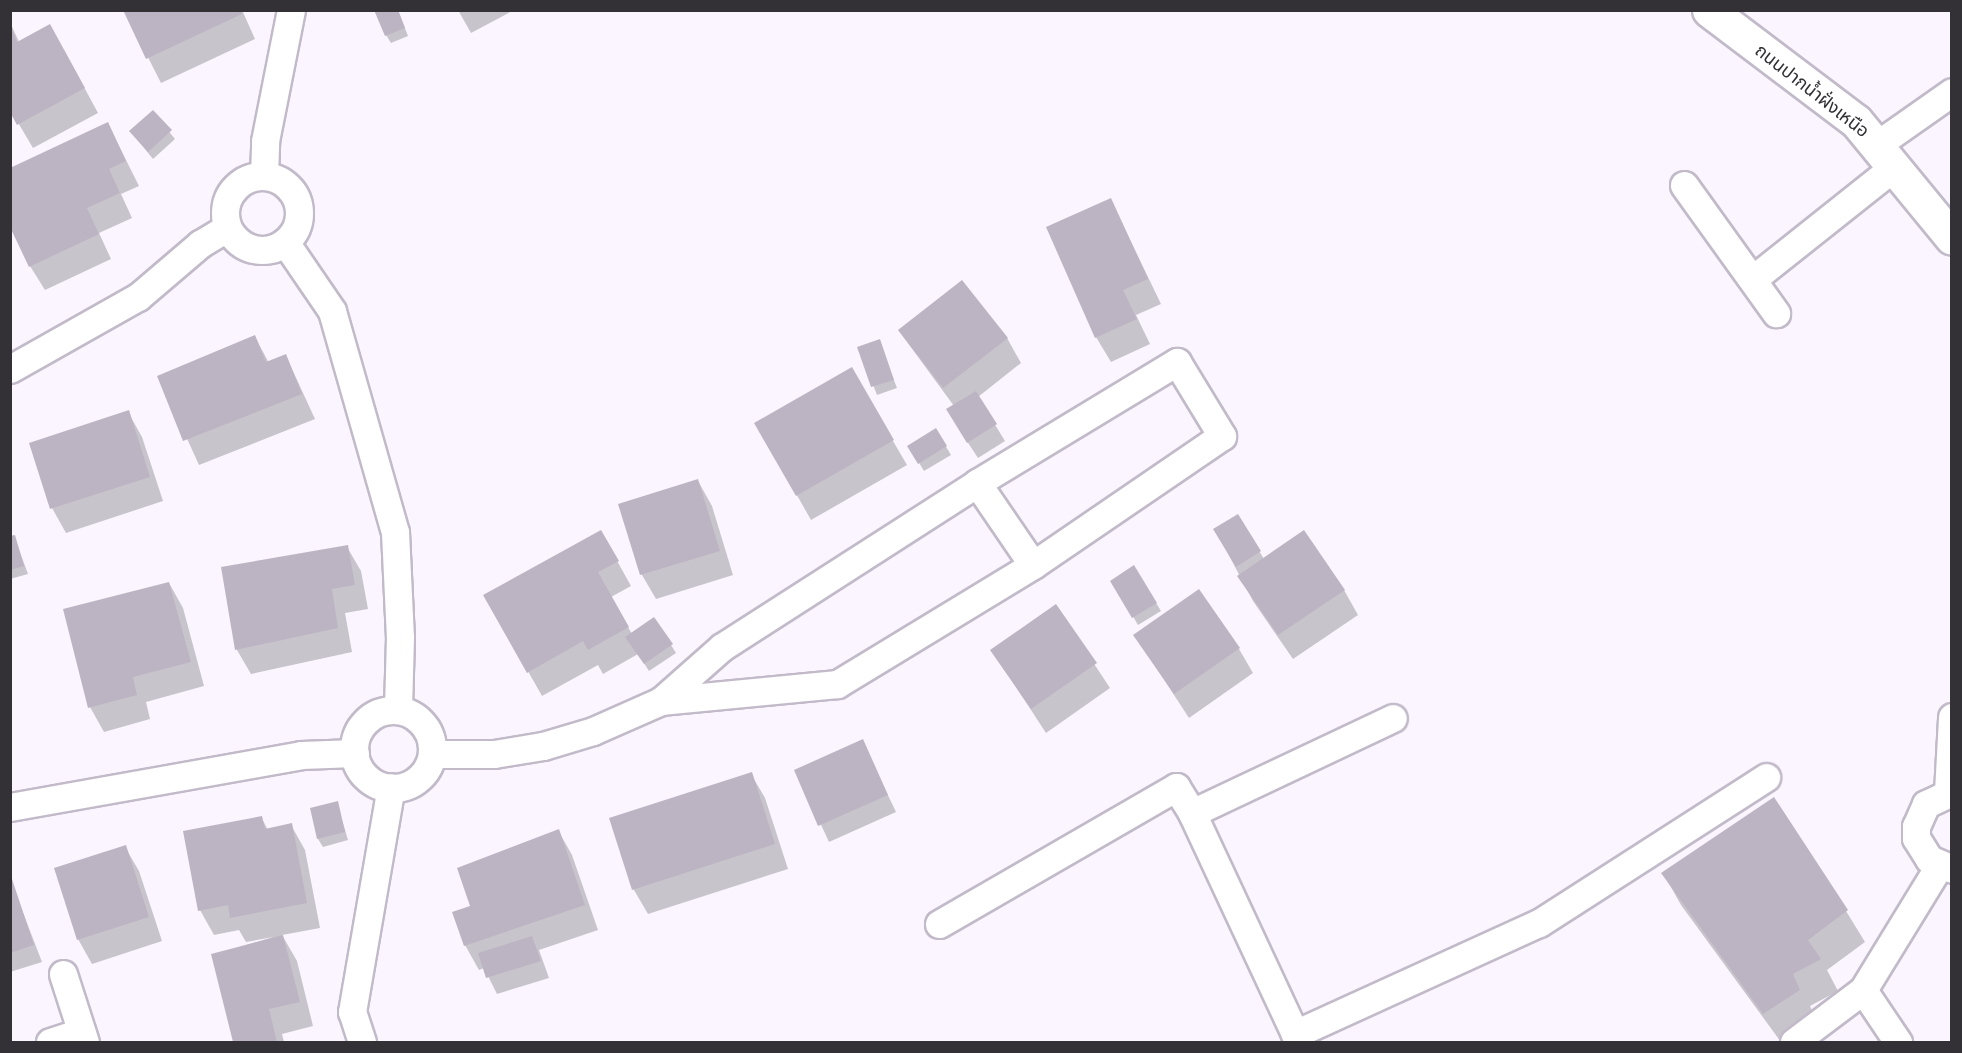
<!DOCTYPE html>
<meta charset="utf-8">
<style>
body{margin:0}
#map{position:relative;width:1962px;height:1053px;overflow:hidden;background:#faf5fe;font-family:"Space Grotesk","Noto Sans Thai",sans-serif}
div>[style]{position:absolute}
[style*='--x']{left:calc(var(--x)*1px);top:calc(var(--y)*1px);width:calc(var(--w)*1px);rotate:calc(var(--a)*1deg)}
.shadow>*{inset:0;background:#0003}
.building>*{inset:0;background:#bcb4c3}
.roads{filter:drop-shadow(2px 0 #c2bac9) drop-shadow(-2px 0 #c2bac9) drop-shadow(0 2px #c2bac9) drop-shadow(0 -2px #c2bac9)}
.minor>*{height:27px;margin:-13.5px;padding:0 13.5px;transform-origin:13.5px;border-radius:13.5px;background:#fff}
.minor>.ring{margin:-13.5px;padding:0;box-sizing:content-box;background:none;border:27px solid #fff;border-radius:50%}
.tertiary>*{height:33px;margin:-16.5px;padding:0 16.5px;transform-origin:16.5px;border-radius:16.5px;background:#fff}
span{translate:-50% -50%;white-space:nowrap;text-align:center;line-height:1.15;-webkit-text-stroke:5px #fff;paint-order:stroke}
.street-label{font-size:18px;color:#333036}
.frame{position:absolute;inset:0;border:12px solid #333036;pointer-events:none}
</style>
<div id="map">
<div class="shadow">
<div style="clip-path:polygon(124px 10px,242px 10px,255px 39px,161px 83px)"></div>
<div style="clip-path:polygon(398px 10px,408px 36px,391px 43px,386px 35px)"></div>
<div style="clip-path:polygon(458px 10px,514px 10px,471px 33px)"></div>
<div style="clip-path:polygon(10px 22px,19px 42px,64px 50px,98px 113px,33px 148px,10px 109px)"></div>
<div style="clip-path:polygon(153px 112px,175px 139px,153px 159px,131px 132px)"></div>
<div style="clip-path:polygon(108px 124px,139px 186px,121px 194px,132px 218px,99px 233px,111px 259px,45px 290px,30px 266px)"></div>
<div style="clip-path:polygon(1111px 200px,1161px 304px,1136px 315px,1150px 344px,1111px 362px,1096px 337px)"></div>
<div style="clip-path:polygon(899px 331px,1007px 338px,1021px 363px,978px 397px,1005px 441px,978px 458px,957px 426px,954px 406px)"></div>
<div style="clip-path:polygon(255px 337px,269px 363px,286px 356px,315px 419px,199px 465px,159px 377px)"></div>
<div style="clip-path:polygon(879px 341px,897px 388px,877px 395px,859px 348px)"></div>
<div style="clip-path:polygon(851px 369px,907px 465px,811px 520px,756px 423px)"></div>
<div style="clip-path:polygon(128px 412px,142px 437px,163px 501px,66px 533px,52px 508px)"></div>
<div style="clip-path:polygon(936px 430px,951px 455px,924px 471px,909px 446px)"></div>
<div style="clip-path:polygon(698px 481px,712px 506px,733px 575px,656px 599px,642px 575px,620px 505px)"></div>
<div style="clip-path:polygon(1238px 516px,1264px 559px,1344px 590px,1358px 615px,1293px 659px,1253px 601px,1215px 529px)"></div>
<div style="clip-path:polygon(601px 532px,631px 586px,611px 597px,632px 634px,671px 645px,676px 653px,649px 671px,638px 654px,603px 674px,598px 665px,542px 696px,485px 595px)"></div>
<div style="clip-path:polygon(14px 536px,28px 574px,10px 579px,10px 538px)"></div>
<div style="clip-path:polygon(347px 547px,361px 571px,368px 609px,345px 613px,352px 652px,251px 674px,237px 650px,222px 569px)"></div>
<div style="clip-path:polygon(1134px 567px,1161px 611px,1138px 625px,1112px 581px)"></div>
<div style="clip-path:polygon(169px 583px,183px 608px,204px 686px,146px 702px,150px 719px,104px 732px,90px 707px)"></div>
<div style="clip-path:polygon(1056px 606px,1110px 688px,1046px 733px,992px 650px)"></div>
<div style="clip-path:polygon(1135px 635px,1239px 649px,1253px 673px,1189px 718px)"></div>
<div style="clip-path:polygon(862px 741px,896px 812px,829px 842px,796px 771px)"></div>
<div style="clip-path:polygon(751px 774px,765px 798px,788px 869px,648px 914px,634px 890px,611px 819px)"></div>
<div style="clip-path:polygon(337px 803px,348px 840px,323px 847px,318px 839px)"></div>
<div style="clip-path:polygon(261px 817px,268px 830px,291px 825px,305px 850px,320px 928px,282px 935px,297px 961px,313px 1026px,282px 1034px,284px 1042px,235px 1042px,213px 955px,273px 937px,246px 942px,239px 930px,214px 935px,200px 910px)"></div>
<div style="clip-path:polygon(558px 830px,572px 855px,598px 930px,539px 950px,549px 978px,497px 994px,484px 968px,479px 970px,465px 945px)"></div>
<div style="clip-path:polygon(125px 847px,139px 871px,162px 941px,92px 964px,78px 939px)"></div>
<div style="clip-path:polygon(1663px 873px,1846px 911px,1865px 942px,1827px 970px,1838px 991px,1810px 1006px,1817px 1022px,1781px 1042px,1681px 905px)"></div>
<div style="clip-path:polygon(10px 879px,42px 962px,10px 972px)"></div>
</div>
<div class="building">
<div style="clip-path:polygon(123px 10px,241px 10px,242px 14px,146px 59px)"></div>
<div style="clip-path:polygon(374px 10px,398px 10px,405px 28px,385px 36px)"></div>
<div style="clip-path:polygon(50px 24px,85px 88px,17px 125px,10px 112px,10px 25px,17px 42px)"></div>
<div style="clip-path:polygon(153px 110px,172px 130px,148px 152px,129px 131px)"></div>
<div style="clip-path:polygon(108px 122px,126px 161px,109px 169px,120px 193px,87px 208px,99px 234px,29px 267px,10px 227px,10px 168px)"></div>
<div style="clip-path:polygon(1111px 198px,1148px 279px,1123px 290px,1137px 319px,1095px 338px,1046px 227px)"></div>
<div style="clip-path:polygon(962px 280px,1008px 338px,943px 388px,898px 330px)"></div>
<div style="clip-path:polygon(255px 335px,266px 362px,286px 354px,302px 394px,183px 441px,157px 376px)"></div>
<div style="clip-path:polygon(880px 339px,894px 380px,871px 387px,857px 347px)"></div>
<div style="clip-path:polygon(852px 367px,894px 440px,796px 496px,754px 423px)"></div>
<div style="clip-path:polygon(976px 391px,997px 424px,967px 443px,946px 409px)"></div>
<div style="clip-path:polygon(129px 410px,150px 477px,50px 509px,29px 443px)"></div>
<div style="clip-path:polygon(936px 428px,947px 446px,918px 464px,907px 446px)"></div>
<div style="clip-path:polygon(698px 479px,720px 551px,640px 575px,618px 504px)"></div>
<div style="clip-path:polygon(1238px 514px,1261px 551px,1236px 567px,1213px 529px)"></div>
<div style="clip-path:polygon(601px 530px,619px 561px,598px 572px,629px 627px,588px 650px,583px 641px,527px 673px,483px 595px)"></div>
<div style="clip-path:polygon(1304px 530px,1345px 590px,1278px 635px,1237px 576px)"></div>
<div style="clip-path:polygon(15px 535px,24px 566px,10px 570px,10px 536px)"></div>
<div style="clip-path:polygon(348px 545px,355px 585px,332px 589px,338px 628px,235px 650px,221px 567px)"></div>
<div style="clip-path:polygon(1134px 565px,1157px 603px,1132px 618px,1110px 581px)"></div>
<div style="clip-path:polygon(169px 582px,191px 662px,133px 677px,137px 695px,88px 708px,63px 609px)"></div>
<div style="clip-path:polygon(1199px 589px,1240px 648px,1174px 694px,1133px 635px)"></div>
<div style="clip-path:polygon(1056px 604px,1097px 663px,1031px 709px,990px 650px)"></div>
<div style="clip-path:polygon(654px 617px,673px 644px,644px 664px,625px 637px)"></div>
<div style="clip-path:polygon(863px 739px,888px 795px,818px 826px,794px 770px)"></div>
<div style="clip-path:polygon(752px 772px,775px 844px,632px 890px,609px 818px)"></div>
<div style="clip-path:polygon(1774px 797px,1848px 910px,1808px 940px,1821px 959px,1793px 974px,1800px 990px,1763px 1014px,1661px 873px)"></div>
<div style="clip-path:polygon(338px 801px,345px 832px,317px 839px,310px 808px)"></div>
<div style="clip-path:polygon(262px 816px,265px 829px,292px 823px,307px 903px,230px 918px,228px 905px,198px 911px,183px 831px)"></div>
<div style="clip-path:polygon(559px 829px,585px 905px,464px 946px,452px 912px,470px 906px,457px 868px)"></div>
<div style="clip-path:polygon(126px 845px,149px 917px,77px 940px,54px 868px)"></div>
<div style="clip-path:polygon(11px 876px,34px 945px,10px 953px,10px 877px)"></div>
<div style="clip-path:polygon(283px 935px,300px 1002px,269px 1009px,277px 1042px,233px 1042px,211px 954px)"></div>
<div style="clip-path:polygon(532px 936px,541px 961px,486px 978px,478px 953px)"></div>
</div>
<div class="roads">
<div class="minor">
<div style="--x:1878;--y:144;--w:90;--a:-35.1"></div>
<div style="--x:264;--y:176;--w:35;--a:-88"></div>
<div style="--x:265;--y:141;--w:134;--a:-78.8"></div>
<div class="ring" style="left:225px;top:176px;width:47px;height:47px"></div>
<div style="--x:1684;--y:185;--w:158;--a:54.3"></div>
<div style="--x:285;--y:242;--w:83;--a:55.7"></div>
<div style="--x:332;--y:311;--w:230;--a:74.1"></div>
<div style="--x:395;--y:532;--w:105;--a:87.3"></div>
<div style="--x:400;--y:637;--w:73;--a:91.6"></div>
<div style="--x:1753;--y:279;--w:181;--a:-38.5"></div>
<div style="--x:10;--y:369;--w:147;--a:-29.4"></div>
<div style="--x:138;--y:297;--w:82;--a:-40.5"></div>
<div style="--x:200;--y:244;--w:31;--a:-31"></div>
<div style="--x:977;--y:483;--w:99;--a:55.7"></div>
<div class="ring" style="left:354px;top:710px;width:51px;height:51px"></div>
<div style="--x:432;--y:754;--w:62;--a:0"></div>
<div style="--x:494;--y:754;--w:50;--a:-9.3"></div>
<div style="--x:543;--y:746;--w:52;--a:-16.7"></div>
<div style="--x:593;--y:731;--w:74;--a:-23.8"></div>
<div style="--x:661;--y:701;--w:81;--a:-41.5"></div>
<div style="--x:722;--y:647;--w:303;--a:-32.7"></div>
<div style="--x:977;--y:483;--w:234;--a:-31.2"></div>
<div style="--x:1177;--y:362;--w:87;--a:58.7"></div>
<div style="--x:1222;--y:436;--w:229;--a:145.7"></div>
<div style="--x:1033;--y:565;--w:229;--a:148.7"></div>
<div style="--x:837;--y:684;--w:177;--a:174.5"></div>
<div style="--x:1948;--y:792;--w:75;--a:-86.9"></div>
<div style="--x:1952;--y:792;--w:29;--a:155"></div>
<div style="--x:1926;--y:804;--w:24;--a:114"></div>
<div style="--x:1916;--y:826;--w:12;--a:90"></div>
<div style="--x:1916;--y:838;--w:25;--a:58"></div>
<div style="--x:1929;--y:859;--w:25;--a:23"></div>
<div style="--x:10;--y:807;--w:296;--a:-10.1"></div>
<div style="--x:301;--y:755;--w:54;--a:-2.1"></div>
<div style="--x:1192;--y:813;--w:222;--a:-25.3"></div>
<div style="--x:939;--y:924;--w:274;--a:-30"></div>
<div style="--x:1176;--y:787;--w:31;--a:58"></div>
<div style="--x:1192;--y:813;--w:244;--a:65"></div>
<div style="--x:1295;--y:1034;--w:268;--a:-24.5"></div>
<div style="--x:1539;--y:923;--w:270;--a:-32.7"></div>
<div style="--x:63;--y:974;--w:71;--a:72.1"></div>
<div style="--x:1863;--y:990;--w:63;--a:56.1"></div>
<div style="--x:50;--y:1042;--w:33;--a:-18"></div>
<div style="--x:362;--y:1042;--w:32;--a:-108"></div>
<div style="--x:352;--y:1012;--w:228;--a:-80.2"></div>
<div style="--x:1794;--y:1042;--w:86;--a:-37"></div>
<div style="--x:1863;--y:990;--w:145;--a:-58.5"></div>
</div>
<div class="tertiary">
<div style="--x:1709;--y:10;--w:184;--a:37.1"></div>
<div style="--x:1856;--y:121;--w:151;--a:50.6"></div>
</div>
</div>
<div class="street-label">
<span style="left:1812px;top:91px;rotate:38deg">ถนนปากน้ำฝั่งเหนือ</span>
</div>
<div class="frame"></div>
</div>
